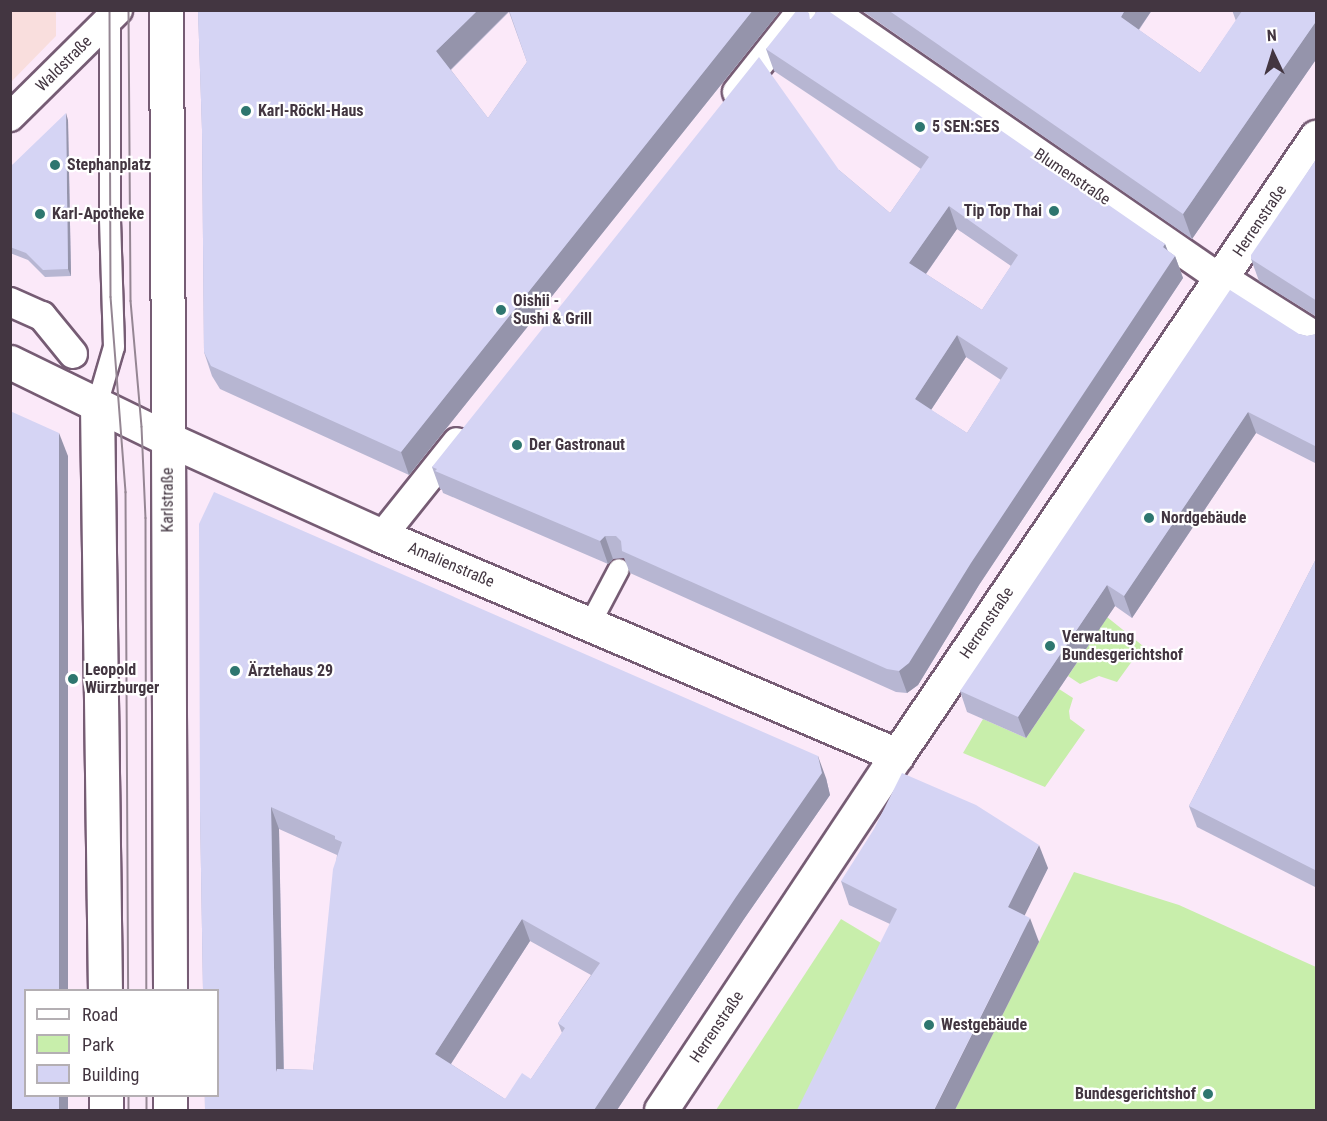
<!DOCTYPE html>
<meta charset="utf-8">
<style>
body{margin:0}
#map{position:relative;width:1327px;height:1121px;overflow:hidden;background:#fbe9f9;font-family:"Roboto Condensed",sans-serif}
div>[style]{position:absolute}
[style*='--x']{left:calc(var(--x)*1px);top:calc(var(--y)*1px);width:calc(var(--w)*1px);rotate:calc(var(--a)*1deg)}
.commercial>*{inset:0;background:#f9dedd}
.green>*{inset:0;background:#c8eeab}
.roads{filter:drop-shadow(2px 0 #765c74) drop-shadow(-2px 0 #765c74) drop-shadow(0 2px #765c74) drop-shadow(0 -2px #765c74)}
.service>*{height:20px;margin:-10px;padding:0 10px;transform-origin:10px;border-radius:10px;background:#fff}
.pedestrian>*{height:28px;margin:-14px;padding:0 14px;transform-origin:14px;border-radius:14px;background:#fff}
.minor>*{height:33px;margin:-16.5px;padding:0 16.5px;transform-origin:16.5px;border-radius:16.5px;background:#fff}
.tertiary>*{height:33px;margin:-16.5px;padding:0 16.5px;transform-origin:16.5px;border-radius:16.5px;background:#fff}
.secondary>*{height:33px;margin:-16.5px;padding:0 16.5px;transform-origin:16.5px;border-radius:16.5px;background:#fff}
.tram>*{height:1.5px;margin:-0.75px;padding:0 0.75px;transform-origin:0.75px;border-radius:0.75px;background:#958693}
.wall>*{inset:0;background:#b7b6d2}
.shaded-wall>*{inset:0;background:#9594ab}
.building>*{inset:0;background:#d5d4f4}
.dots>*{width:16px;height:16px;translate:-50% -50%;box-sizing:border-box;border:3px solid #fff;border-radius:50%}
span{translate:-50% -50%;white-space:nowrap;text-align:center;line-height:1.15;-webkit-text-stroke:4.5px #fff;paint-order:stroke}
.street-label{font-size:16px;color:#433641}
.poi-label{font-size:16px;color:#433641;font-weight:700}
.left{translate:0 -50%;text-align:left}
.right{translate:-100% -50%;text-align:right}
.frame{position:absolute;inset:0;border:12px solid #433641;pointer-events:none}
.legend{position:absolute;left:24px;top:989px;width:195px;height:108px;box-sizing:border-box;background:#fff;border:2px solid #b4afb3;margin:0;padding:8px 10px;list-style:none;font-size:18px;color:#433641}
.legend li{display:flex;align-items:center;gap:12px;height:30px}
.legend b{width:30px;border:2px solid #b4afb3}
.north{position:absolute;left:1243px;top:24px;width:60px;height:60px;-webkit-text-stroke:4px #fff;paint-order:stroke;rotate:356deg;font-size:16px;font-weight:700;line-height:24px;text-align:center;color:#433641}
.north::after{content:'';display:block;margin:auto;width:21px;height:27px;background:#433641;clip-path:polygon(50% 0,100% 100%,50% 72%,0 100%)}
</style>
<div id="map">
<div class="commercial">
<div style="clip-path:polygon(11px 10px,56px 11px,56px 36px,11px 82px)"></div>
</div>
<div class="green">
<div style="clip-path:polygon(1107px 617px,1143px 646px,1117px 682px,1099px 676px,1080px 684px,1068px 676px)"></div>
<div style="clip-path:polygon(1059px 689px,1073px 698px,1069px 711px,1070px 719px,1085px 730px,1045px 787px,963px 753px,983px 719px,1026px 738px)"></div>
<div style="clip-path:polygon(1074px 872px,1179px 905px,1316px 967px,1316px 1110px,955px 1110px)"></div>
<div style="clip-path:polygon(841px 919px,896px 952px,817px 1110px,716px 1110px)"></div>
</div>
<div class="roads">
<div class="service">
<div style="--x:97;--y:405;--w:60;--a:-73.7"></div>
<div style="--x:114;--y:347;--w:130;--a:-91.8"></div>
<div style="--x:110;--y:217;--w:204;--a:-90"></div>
<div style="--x:590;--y:624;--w:62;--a:-62.2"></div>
</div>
<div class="pedestrian">
<div style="--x:831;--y:10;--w:474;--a:34.6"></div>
<div style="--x:737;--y:92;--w:105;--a:-51.6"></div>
<div style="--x:10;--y:117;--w:152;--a:-44.7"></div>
<div style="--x:10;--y:302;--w:35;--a:24"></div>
<div style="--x:42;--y:316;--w:49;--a:50.8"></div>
<div style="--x:382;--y:536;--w:120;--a:-51.4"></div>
</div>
<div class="minor">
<div style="--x:1221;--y:279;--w:112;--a:32.3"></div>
<div style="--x:168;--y:439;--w:235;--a:24.4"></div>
<div style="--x:382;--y:536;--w:560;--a:23.04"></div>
<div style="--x:661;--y:1110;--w:426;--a:-56.4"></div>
<div style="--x:897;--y:755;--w:747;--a:-55.86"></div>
</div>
<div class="tertiary">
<div style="--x:166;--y:10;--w:429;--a:89.7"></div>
</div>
<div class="secondary">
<div style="--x:10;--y:362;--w:176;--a:26"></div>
<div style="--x:168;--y:439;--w:551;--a:89.79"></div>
<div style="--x:97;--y:405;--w:585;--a:89.22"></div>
<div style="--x:106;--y:1096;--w:14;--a:90"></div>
<div style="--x:170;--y:1096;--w:14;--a:90"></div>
</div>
</div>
<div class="tram">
<div style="--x:110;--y:10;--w:287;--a:89.8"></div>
<div style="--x:111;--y:297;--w:196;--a:85.6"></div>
<div style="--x:126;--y:492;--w:498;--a:89.7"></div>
<div style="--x:129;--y:10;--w:291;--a:89.6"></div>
<div style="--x:131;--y:301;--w:126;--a:85"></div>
<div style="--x:142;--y:427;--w:91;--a:87.5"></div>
<div style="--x:146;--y:518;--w:472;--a:89.9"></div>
<div style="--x:129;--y:1096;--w:14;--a:90"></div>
<div style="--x:147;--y:1096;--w:14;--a:90"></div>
</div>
<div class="wall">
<div style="clip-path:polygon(evenodd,198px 10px,780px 10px,780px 11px,409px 475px,220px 389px,212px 376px,204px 352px,202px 130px,198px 10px,509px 12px,527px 62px,488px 118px,451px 70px,509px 12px)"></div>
<div style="clip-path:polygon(861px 10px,1152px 10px,1139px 30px,1200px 73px,1236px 21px,1232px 10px,1317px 10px,1317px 58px,1192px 239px)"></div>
<div style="clip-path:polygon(evenodd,811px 19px,1165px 244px,1168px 251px,1175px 256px,1183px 278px,979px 585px,918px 685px,907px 693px,896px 692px,630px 573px,624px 558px,613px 559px,608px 564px,443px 493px,442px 490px,440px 489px,432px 467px,839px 170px,890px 213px,921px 169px,774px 71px,766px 49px,811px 19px,957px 229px,1011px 266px,982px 310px,926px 274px,957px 229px,811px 19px,966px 357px,1001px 380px,967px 433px,931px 410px,966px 357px)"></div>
<div style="clip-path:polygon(68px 120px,71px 276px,45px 277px,28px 260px,10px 253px,10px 167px)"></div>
<div style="clip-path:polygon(1317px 158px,1317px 317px,1259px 281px,1251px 259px)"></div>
<div style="clip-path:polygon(1299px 334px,1307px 336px,1317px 334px,1317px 464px,1256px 433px,1132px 618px,1115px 606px,1026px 738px,967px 712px,960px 691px)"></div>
<div style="clip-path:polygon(1317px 557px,1317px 888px,1197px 827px,1189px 806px)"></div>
<div style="clip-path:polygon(evenodd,826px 778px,830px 795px,744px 919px,617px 1110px,205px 1110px,200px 810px,826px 778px,279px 829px,337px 855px,313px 1070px,284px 1069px,279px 829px,826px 778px,530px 941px,591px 975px,558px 1023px,562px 1033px,531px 1079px,505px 1099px,451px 1064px,530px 941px)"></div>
<div style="clip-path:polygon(1048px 868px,1024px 915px,1039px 942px,890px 924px,849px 905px,841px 881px)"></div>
</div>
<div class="shaded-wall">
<div style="clip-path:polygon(478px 10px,509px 10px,509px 11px,445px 75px,436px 51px)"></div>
<div style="clip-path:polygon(753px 10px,780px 10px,780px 11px,409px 475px,401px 452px)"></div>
<div style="clip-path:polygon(1125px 10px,1152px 10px,1130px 42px,1121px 17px)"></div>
<div style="clip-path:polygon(1317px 20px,1317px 58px,1192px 239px,1183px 214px)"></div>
<div style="clip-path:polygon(66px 113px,68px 120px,71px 276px,68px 269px)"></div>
<div style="clip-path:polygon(949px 206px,957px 229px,918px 285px,909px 263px)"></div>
<div style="clip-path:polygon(1165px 244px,1171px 261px,1175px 256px,1183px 278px,979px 585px,918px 685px,907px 693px,899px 671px)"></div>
<div style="clip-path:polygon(957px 335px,966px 357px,923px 422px,915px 399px)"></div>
<div style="clip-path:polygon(1248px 412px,1256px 433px,1132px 618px,1124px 596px)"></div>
<div style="clip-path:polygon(59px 433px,68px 456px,68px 990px,59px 990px)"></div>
<div style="clip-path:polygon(605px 536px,613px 559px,608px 564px,600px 541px)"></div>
<div style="clip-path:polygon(1107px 585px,1115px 606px,1026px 738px,1018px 717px)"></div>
<div style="clip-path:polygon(818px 756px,826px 778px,830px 795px,744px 919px,617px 1110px,594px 1110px)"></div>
<div style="clip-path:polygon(271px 807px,279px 829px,284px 1094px,276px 1072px)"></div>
<div style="clip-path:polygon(1039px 845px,1048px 868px,1017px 931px,1008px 907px)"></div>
<div style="clip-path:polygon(1030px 918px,1039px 942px,955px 1110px,934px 1110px)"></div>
<div style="clip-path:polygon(522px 919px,530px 941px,443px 1076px,435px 1054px)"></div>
<div style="clip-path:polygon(59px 1095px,68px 1095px,68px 1110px,59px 1110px)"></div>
</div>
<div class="building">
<div style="clip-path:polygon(198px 10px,478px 10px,436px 51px,488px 118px,527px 62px,509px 10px,753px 10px,401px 452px,211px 366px,204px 352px,202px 130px)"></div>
<div style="clip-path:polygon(evenodd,797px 10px,805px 10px,809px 13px,810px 20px,818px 10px,827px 10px,1165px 244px,1163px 247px,1175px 256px,971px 563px,909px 663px,899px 671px,887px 669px,622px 551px,621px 541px,616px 536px,605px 536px,600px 541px,435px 471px,437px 469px,432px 467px,759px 57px,839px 170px,890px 213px,929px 157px,766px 49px,797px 10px,949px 206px,1018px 255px,982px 310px,909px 263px,949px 206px,797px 10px,957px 335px,1008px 368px,967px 433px,915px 399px,957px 335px)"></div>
<div style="clip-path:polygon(888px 10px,1125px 10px,1121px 17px,1200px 73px,1242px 11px,1242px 10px,1317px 10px,1317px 20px,1183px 214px)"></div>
<div style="clip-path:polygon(66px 113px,68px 269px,43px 270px,26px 253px,10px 247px,10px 167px)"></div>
<div style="clip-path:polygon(1317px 158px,1317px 301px,1251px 259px,1251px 255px)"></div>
<div style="clip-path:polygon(1230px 290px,1299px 334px,1307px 336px,1317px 334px,1317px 447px,1248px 412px,1124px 596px,1107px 585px,1018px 717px,960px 691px)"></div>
<div style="clip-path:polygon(10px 411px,59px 433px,59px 990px,26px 990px,26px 1095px,59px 1095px,59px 1110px,10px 1110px)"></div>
<div style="clip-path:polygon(evenodd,214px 492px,818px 756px,822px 773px,736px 897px,594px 1110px,205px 1110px,205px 1095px,218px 1095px,218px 990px,203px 990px,200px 810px,199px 524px,214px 492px,271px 807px,335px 836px,335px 839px,342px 842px,333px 869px,313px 1070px,277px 1069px,276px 1072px,271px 807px,214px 492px,522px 919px,600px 963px,558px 1023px,565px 1028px,531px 1079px,522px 1073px,505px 1099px,435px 1054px,522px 919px)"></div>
<div style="clip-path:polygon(1317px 557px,1317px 871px,1189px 806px)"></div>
<div style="clip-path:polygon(902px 773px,976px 805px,1039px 845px,1008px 907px,1030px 918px,934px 1110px,797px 1110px,897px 909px,841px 881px,874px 829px)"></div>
</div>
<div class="dots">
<div style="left:246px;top:111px;background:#2e766f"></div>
<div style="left:920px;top:127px;background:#2e766f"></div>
<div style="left:55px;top:165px;background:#2e766f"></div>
<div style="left:1054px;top:211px;background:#2e766f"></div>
<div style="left:40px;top:214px;background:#2e766f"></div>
<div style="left:501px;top:310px;background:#2e766f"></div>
<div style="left:517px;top:445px;background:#2e766f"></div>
<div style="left:1149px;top:518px;background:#2e766f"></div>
<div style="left:1050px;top:646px;background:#2e766f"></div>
<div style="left:235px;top:671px;background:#2e766f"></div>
<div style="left:73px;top:679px;background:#2e766f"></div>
<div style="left:929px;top:1025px;background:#2e766f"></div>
<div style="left:1208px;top:1094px;background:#2e766f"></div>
</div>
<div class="street-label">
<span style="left:64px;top:64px;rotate:-45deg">Waldstraße</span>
<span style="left:1072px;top:177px;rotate:34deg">Blumenstraße</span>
<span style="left:1260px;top:221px;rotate:-56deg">Herrenstraße</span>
<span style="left:168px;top:500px;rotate:-90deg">Karlstraße</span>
<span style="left:451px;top:565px;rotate:23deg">Amalienstraße</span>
<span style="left:987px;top:623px;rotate:-56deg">Herrenstraße</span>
<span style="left:717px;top:1027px;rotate:-56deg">Herrenstraße</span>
</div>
<div class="poi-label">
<span class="left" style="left:258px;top:111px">Karl-Röckl-Haus</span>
<span class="left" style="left:932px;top:127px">5 SEN:SES</span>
<span class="left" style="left:67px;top:165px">Stephanplatz</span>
<span class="right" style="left:1042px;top:211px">Tip Top Thai</span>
<span class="left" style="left:52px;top:214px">Karl-Apotheke</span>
<span class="left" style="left:513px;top:310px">Oishii -<br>Sushi &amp; Grill</span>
<span class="left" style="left:529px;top:445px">Der Gastronaut</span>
<span class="left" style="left:1161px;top:518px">Nordgebäude</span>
<span class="left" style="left:1062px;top:646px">Verwaltung<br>Bundesgerichtshof</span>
<span class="left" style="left:85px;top:679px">Leopold<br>Würzburger</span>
<span class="left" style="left:248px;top:671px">Ärztehaus 29</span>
<span class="left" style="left:941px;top:1025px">Westgebäude</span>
<span class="right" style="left:1196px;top:1094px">Bundesgerichtshof</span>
</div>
<div class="frame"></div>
<ul class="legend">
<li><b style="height:8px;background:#fff"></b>Road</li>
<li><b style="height:16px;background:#c8eeab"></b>Park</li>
<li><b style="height:16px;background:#d5d4f4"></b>Building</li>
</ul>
<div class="north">N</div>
</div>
